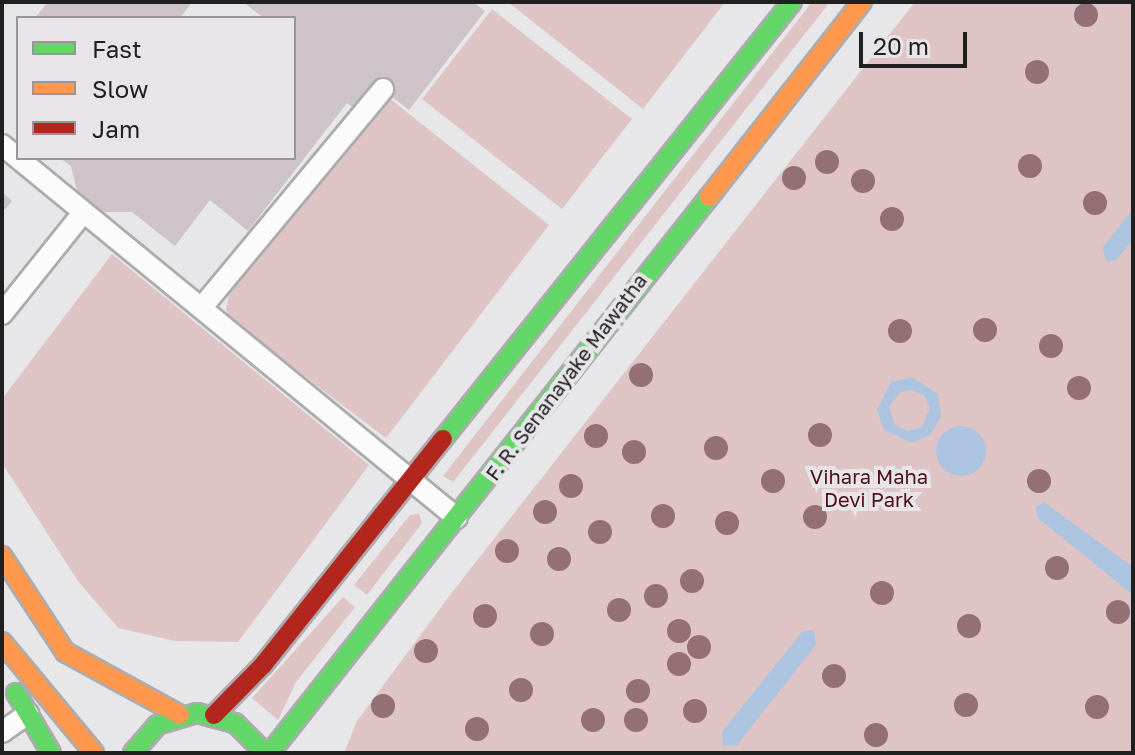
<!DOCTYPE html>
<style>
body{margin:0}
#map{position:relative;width:1135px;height:755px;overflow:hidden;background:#e7e6e8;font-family:"Golos Text",sans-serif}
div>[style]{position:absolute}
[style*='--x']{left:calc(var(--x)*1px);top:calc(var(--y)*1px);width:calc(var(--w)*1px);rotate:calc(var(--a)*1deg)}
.green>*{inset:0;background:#dec4c5}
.water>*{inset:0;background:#acc4e0}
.round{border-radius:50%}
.building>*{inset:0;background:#cdc3c9}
.roads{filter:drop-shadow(2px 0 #acabad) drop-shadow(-2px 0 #acabad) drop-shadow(0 2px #acabad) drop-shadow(0 -2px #acabad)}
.lane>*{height:20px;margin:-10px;padding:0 10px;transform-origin:10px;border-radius:10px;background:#fbfbfc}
.fast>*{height:18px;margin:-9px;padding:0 9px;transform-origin:9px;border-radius:9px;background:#63d668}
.slow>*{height:18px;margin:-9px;padding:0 9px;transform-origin:9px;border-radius:9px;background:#ff974d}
.jam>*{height:18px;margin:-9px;padding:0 9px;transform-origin:9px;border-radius:9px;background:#b3261e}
.trees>*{width:24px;height:24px;margin:-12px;border-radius:50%;background:#946f76}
span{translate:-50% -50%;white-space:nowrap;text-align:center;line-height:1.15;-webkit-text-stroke:8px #e8e5e9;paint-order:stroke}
.street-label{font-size:20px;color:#212021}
.park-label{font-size:20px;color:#510e18}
.frame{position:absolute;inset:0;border:4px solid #212021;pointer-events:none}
.legend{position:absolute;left:16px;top:16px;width:280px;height:144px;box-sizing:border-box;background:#e8e5e9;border:2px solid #989699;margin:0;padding:10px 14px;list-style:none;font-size:24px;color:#212021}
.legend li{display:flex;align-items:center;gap:16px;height:40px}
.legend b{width:40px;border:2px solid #989699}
.scale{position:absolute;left:859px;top:32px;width:108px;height:36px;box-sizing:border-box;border:4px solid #212021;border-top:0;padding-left:10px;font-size:24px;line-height:28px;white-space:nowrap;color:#212021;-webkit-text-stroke:6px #e8e5e9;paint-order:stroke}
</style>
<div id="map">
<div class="green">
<div style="clip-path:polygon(508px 2px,725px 2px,643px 109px)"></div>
<div style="clip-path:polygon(812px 2px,830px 2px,453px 482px,443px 476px)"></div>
<div style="clip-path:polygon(915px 2px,1133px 2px,1133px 753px,344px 753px,357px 721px,450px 595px)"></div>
<div style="clip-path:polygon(492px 9px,632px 119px,562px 209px,422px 99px)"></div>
<div style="clip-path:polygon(384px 94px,549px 225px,386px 438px,231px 321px,226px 309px,229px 295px)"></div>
<div style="clip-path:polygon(112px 254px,369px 465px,238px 642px,175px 641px,118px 628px,78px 581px,2px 463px,2px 399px)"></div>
<div style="clip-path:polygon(419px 514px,422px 523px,367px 595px,354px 585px,410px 515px)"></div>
<div style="clip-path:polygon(343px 597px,355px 607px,296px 682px,278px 720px,252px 698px)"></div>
</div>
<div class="water">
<div style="clip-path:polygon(1133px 209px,1133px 240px,1116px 260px,1107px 262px,1102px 248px)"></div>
<div style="clip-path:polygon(evenodd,912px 377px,938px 394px,941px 416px,931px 434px,912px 443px,884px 430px,877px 410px,891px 382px,912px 377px,912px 390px,924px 395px,930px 408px,922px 427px,908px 431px,895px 425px,889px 407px,900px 392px,912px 390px)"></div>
<div class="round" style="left:936px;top:426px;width:50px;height:50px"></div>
<div style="clip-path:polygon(1044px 502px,1133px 567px,1133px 595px,1038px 518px,1035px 507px)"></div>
<div style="clip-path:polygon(814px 630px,816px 645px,737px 745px,723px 746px,722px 732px,802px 632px)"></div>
</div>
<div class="building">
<div style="clip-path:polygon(48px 2px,192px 2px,180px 18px,35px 18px)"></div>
<div style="clip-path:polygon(243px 2px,473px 2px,485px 11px,409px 110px,378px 86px,358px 111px,347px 103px,248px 231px,210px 200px,175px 246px,132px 212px,99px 212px,78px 195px,71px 166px,60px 158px,294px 158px,294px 18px,264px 18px)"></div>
<div style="clip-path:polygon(2px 192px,12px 201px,2px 213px)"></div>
</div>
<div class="roads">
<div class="lane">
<div style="--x:2;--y:145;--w:588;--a:39.34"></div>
<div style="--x:203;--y:306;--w:282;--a:-50.3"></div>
<div style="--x:2;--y:314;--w:129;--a:-51.3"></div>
<div style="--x:2;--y:732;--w:32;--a:-35"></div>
</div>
<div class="fast">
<div style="--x:443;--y:439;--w:559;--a:-51.39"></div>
<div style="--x:16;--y:693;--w:69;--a:59.7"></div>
<div style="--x:133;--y:753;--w:37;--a:-49"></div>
<div style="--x:157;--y:725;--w:42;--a:-16.7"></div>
<div style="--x:197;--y:713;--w:39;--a:15"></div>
<div style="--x:235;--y:723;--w:42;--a:45"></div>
<div style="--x:270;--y:753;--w:708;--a:-51.71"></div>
</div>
<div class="slow">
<div style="--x:709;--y:197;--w:248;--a:-51.9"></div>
<div style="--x:2;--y:556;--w:115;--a:56.7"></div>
<div style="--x:65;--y:652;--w:131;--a:28.7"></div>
<div style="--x:2;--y:642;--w:144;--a:50.3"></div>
</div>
<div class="jam">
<div style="--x:214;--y:715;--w:70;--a:-45.6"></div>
<div style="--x:263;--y:665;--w:289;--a:-51.5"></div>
</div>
</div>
<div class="trees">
<div style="left:1086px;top:15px"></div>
<div style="left:1037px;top:72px"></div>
<div style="left:827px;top:162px"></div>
<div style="left:1030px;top:166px"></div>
<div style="left:794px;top:178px"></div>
<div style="left:863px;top:181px"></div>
<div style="left:1095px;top:203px"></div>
<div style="left:892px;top:219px"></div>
<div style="left:985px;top:330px"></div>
<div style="left:900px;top:331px"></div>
<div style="left:1051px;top:346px"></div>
<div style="left:641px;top:375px"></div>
<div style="left:1079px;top:388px"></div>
<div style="left:820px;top:435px"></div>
<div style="left:596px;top:436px"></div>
<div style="left:716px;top:448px"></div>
<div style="left:634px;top:452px"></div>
<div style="left:773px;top:481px"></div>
<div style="left:1039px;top:481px"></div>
<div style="left:571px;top:486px"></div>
<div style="left:545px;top:512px"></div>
<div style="left:663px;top:516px"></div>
<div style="left:815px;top:517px"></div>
<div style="left:727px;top:523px"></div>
<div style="left:600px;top:532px"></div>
<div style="left:507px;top:551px"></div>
<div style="left:559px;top:559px"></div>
<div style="left:1057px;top:568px"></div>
<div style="left:692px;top:581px"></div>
<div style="left:882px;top:593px"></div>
<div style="left:656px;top:596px"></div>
<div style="left:619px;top:610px"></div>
<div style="left:1118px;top:612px"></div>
<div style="left:485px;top:616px"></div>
<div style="left:969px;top:626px"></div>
<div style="left:679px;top:631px"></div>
<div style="left:542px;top:634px"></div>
<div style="left:699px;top:647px"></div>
<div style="left:426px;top:651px"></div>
<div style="left:679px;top:664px"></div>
<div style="left:834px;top:676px"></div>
<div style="left:521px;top:690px"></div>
<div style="left:638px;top:691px"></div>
<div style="left:966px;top:705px"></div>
<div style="left:383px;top:706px"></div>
<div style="left:1097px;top:707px"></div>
<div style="left:695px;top:711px"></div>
<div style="left:593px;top:720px"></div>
<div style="left:636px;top:720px"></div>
<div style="left:477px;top:729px"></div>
<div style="left:876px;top:735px"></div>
</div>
<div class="street-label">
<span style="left:566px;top:377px;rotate:-53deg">F. R. Senanayake Mawatha</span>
</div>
<div class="park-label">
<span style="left:869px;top:488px">Vihara Maha<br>Devi Park</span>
</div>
<div class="frame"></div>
<ul class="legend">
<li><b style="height:10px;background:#63d668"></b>Fast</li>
<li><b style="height:10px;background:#ff974d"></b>Slow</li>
<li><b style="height:10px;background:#b3261e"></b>Jam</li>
</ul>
<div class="scale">20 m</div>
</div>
